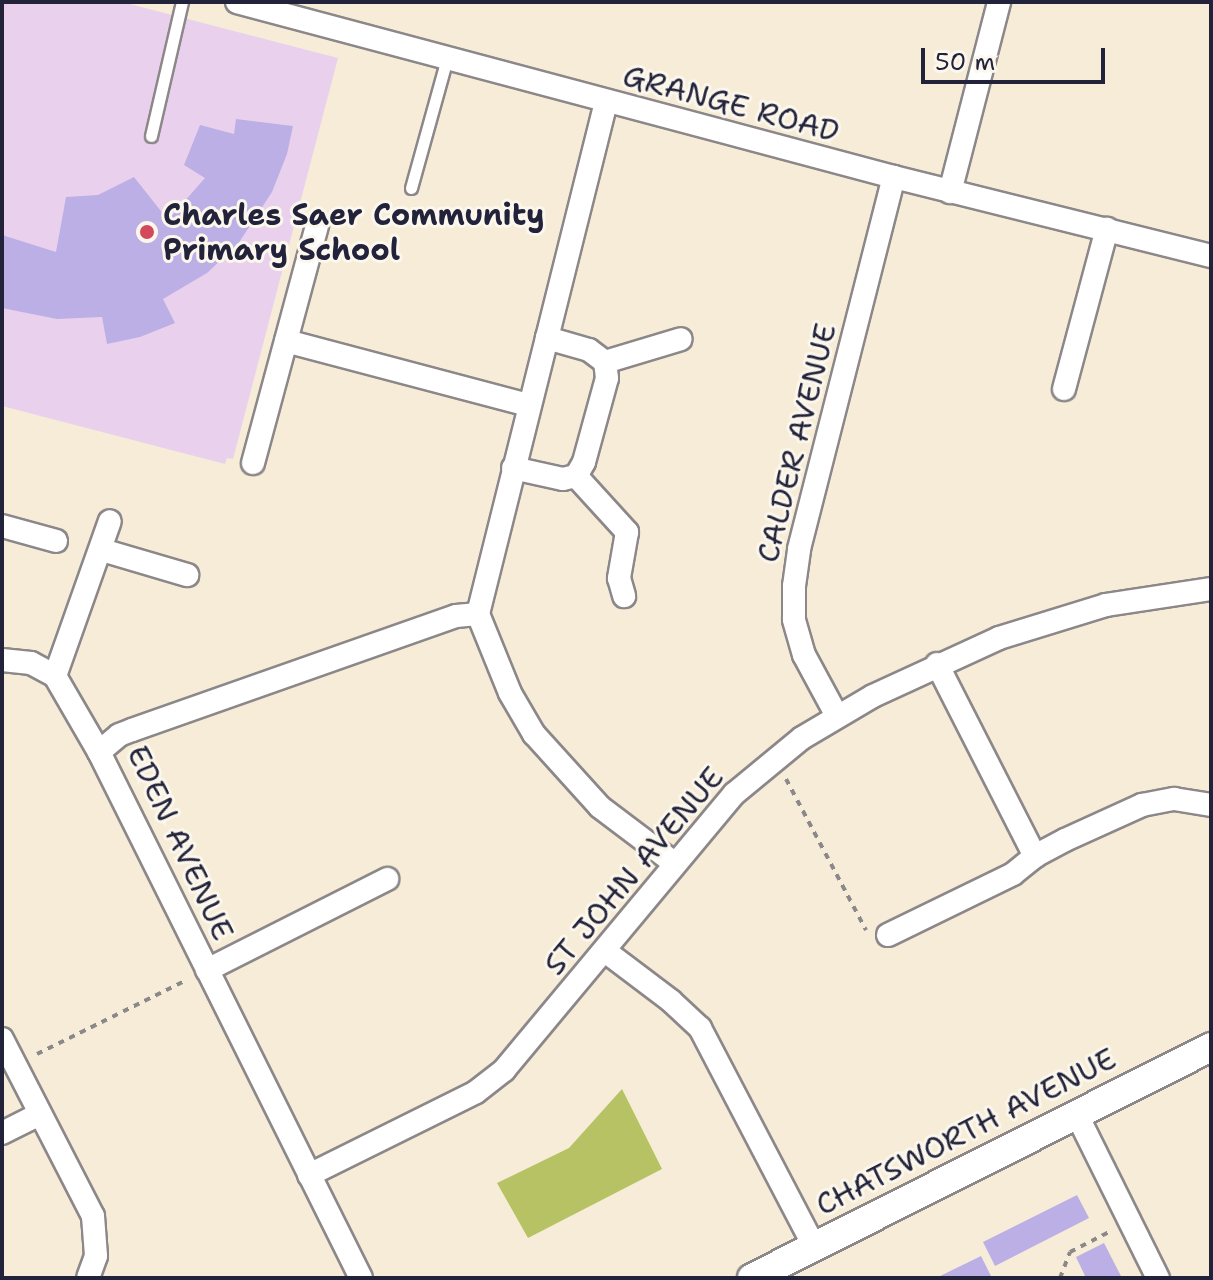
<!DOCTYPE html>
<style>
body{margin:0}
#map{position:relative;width:1213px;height:1280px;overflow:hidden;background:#f6ecd7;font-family:"Shantell Sans",sans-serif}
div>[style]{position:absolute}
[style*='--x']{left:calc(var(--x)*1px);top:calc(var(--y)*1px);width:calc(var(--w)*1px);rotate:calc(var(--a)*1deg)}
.built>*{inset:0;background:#e9d1ed}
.green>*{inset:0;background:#b6c264}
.building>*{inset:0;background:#bbafe5}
.path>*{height:4px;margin-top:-2px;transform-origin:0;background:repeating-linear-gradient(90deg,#8c8789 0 6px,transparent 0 12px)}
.roads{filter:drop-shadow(2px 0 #8c8789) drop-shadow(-2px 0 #8c8789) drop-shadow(0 2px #8c8789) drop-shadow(0 -2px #8c8789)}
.service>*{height:11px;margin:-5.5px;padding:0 5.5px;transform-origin:5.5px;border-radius:5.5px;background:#fff}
.minor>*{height:22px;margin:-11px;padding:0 11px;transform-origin:11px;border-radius:11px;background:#fff}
.tertiary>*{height:28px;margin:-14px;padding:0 14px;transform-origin:14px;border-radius:14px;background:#fff}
.dots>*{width:22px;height:22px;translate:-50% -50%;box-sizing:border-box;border:4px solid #fbf7ec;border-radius:50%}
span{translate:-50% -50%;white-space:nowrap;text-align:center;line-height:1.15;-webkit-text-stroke:6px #fbf7ec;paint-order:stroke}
.street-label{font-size:30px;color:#22223b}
.poi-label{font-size:30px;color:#22223b;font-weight:700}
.left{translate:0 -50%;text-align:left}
.frame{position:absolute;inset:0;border:4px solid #22223b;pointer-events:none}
.scale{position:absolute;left:921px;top:48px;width:184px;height:36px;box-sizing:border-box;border:4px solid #22223b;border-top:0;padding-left:10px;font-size:24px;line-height:28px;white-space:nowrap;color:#22223b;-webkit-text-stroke:6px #fbf7ec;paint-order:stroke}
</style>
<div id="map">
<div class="built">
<div style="clip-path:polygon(2px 2px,122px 2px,338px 58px,233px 459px,227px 458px,225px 464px,2px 406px)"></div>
</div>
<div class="green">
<div style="clip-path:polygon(622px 1089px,662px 1169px,528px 1238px,497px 1183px,569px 1148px)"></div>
</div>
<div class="building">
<div style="clip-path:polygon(236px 119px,293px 126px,287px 154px,272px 192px,238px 244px,207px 273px,163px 299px,175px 323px,140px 337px,107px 344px,102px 317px,57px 319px,2px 308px,2px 235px,56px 252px,66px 197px,98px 195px,134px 177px,168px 220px,205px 178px,184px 165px,200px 125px,234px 134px)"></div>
<div style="clip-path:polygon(1077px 1195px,1089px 1218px,995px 1266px,983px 1242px)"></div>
<div style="clip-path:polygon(1104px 1243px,1122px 1278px,1086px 1278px,1076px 1257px)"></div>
<div style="clip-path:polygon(981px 1256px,992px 1278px,936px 1278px)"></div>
</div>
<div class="path">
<div style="--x:786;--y:779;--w:171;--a:62.1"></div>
<div style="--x:37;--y:1054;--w:167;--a:-26.3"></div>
<div style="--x:1060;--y:1278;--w:28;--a:-69"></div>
<div style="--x:1070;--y:1252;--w:46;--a:-27.1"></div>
</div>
<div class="roads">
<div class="service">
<div style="--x:151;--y:136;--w:138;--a:-77"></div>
<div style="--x:411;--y:188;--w:135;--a:-74.5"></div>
</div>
<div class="minor">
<div style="--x:237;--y:2;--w:680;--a:14.92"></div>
<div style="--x:894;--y:177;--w:327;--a:14"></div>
<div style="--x:606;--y:102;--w:528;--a:104.04"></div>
<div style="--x:478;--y:614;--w:85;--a:67.9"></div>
<div style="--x:510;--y:693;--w:48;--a:59.7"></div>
<div style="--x:534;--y:734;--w:98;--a:47.9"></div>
<div style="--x:600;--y:807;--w:93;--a:37.1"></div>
<div style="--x:950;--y:192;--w:196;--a:-75.5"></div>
<div style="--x:286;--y:341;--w:250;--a:14.8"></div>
<div style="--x:605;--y:362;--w:79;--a:-16.8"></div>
<div style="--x:1064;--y:389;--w:166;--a:-75"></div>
<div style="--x:253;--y:463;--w:246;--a:-74.9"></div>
<div style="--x:513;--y:468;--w:51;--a:12.4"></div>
<div style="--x:563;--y:479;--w:13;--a:-13"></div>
<div style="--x:576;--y:476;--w:16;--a:-60"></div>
<div style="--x:584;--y:462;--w:87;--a:-74.7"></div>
<div style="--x:607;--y:378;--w:16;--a:-97"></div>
<div style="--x:605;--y:362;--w:20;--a:-143"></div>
<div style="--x:589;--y:350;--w:44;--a:-164.1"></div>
<div style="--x:576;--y:476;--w:76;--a:47.7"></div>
<div style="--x:627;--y:532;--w:47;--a:99.9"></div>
<div style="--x:619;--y:578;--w:19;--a:74"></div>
<div style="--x:2;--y:526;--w:56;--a:15.5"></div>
<div style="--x:102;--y:550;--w:89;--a:16.4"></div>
<div style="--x:2;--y:660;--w:29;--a:6"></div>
<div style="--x:31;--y:663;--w:27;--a:28"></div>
<div style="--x:55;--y:676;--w:88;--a:59.9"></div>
<div style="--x:937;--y:664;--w:216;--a:63"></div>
<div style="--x:55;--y:676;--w:164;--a:-70.5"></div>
<div style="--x:837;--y:716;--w:69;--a:-118.4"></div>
<div style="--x:804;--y:655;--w:37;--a:-106"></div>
<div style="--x:794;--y:619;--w:33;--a:-90"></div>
<div style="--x:794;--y:586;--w:37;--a:-82"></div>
<div style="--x:799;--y:549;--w:384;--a:-75.7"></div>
<div style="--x:888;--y:935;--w:139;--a:-26"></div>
<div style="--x:1013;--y:874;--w:28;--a:-39"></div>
<div style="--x:1035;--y:856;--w:34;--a:-28"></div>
<div style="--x:1065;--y:840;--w:85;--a:-24.4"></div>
<div style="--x:1142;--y:805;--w:33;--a:-11"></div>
<div style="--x:1174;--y:799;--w:37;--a:9"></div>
<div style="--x:605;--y:951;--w:83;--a:37.1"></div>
<div style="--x:671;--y:1001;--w:40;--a:43"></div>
<div style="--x:700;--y:1028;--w:246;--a:62.4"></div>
<div style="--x:207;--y:970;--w:202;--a:-26.8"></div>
<div style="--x:2;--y:1039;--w:199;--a:62.8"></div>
<div style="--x:93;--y:1216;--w:40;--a:85.7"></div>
<div style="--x:96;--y:1256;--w:23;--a:110"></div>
<div style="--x:1077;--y:1115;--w:182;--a:63.6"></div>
<div style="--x:2;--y:1133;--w:42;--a:-26.6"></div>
<div style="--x:309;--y:1175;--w:186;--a:-26.4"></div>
<div style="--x:476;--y:1092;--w:36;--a:-38"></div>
<div style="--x:504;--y:1070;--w:359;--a:-50.2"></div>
<div style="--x:734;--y:794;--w:88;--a:-39.5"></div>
<div style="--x:802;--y:738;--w:82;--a:-30.6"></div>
<div style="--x:873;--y:696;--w:139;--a:-24.7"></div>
<div style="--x:999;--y:638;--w:112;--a:-17.1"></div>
<div style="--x:1106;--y:605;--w:106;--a:-8.7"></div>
<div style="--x:361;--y:1278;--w:588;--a:-116.48"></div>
<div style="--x:99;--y:752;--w:26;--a:-40"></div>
<div style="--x:119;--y:735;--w:14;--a:-21"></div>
<div style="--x:132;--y:730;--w:343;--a:-19.4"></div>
<div style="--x:456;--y:616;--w:22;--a:-5"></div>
</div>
<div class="tertiary">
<div style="--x:752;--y:1278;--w:514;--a:-26.71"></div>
</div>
</div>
<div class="dots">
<div style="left:147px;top:232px;background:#d1495b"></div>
</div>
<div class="street-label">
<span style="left:731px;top:104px;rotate:15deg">GRANGE ROAD</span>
<span style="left:797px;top:443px;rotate:-76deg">CALDER AVENUE</span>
<span style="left:180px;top:843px;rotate:65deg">EDEN AVENUE</span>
<span style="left:634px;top:871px;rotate:-50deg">ST JOHN AVENUE</span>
<span style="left:966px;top:1132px;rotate:-27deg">CHATSWORTH AVENUE</span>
</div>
<div class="poi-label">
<span class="left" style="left:163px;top:232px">Charles Saer Community<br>Primary School</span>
</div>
<div class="frame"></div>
<div class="scale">50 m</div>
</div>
